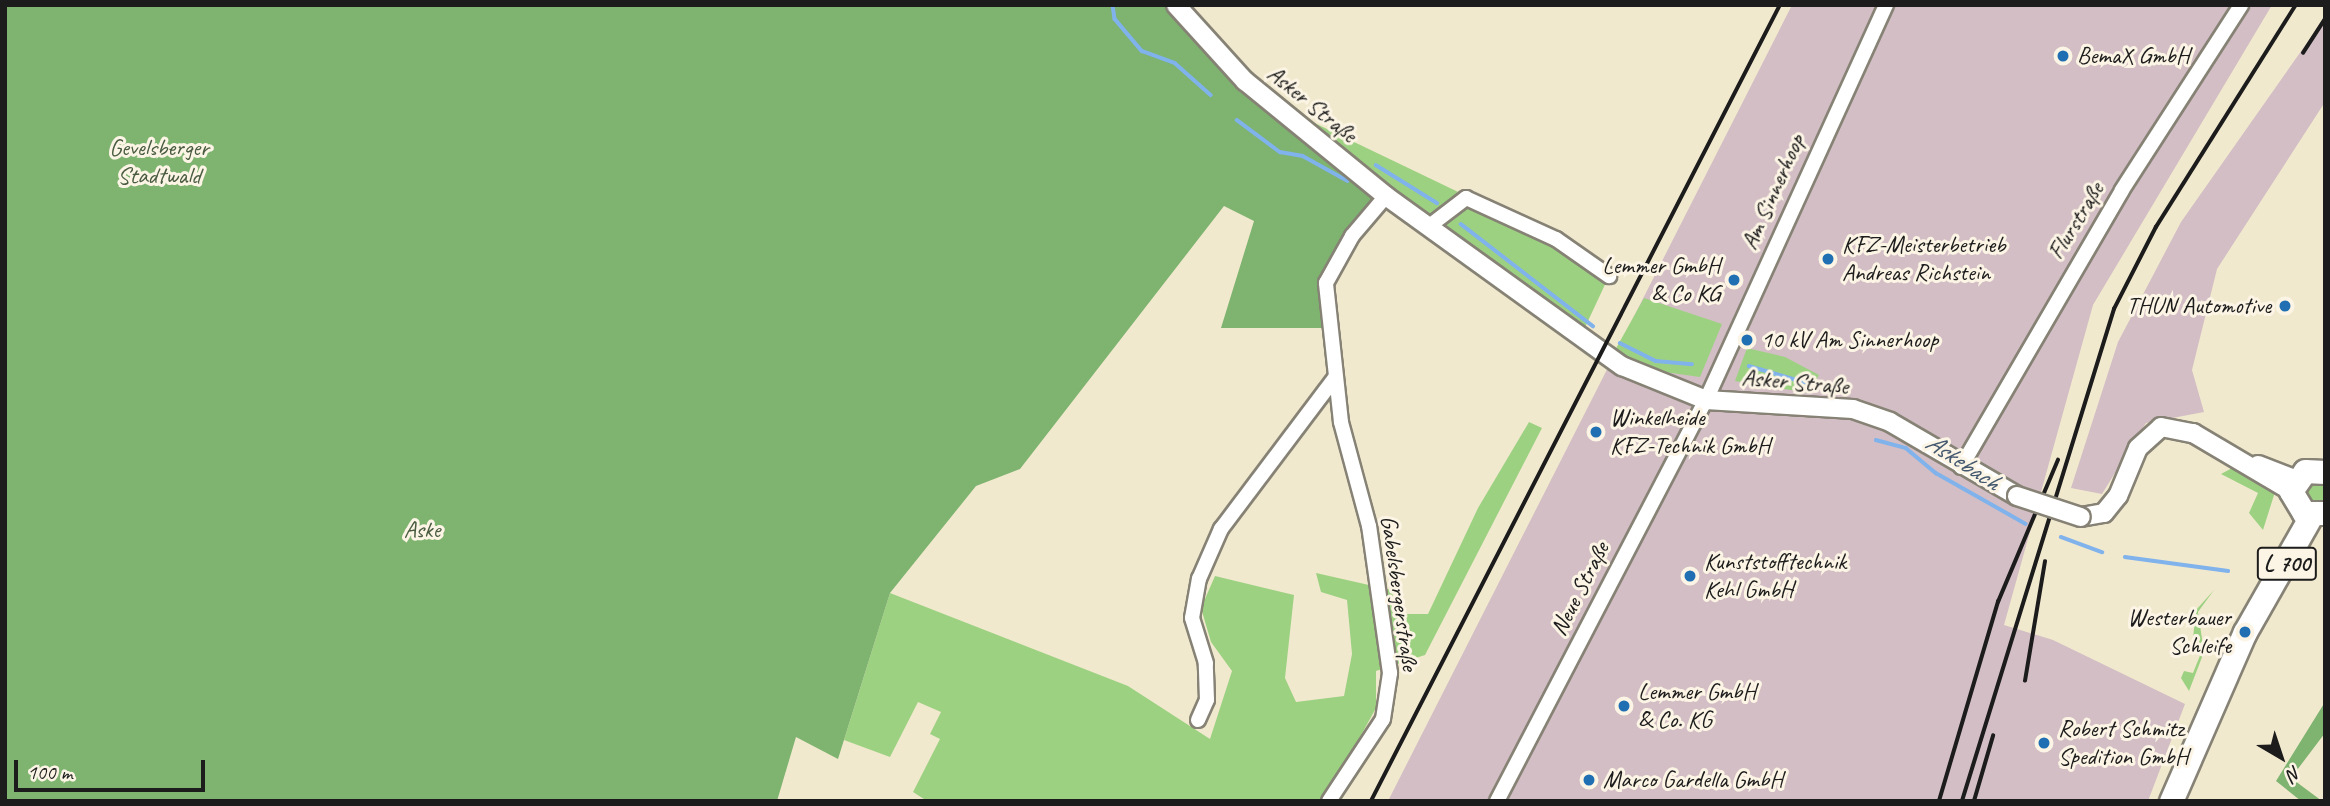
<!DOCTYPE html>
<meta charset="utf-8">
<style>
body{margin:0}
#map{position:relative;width:2330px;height:806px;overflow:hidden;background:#f1e9ce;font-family:Caveat,sans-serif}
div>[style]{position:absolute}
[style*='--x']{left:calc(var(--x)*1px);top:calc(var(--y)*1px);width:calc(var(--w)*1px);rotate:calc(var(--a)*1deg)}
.industrial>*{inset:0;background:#d2bec4}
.green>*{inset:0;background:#9dd182}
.round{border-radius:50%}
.forest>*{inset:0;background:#7eb370}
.stream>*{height:3.5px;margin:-1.75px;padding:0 1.75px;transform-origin:1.75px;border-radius:1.75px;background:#80b2ec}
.roads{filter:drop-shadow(2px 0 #868275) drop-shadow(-2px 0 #868275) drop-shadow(0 2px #868275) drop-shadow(0 -2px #868275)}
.minor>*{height:14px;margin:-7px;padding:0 7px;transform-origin:7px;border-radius:7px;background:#fff}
.tertiary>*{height:18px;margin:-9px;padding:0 9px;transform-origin:9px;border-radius:9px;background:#fff}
.primary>*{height:23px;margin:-11.5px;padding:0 11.5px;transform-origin:11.5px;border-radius:11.5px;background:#fff}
.rail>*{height:3.5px;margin:-1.75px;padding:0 1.75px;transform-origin:1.75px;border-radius:1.75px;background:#1c1c1c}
.bridges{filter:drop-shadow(2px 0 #868275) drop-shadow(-2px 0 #868275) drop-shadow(0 2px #868275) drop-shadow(0 -2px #868275)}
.tertiary-bridge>*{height:18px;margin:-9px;padding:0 9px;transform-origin:9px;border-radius:9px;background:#fff}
.dots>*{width:19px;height:19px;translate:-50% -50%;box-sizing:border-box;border:4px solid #fcf5e5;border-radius:50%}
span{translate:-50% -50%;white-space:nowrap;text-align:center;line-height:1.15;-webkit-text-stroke:6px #fcf5e5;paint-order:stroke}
.shield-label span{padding:2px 5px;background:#fcf5e5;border:2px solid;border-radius:5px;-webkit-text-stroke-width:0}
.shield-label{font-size:23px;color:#1c1c1c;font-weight:700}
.poi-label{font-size:24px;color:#1c1c1c}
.left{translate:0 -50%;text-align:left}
.right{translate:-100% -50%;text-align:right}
.street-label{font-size:24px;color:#1c1c1c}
.park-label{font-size:24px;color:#495b40}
.water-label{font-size:26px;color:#44586f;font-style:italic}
.frame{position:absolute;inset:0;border:7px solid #1c1c1c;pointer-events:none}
.north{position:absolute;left:2246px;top:722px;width:70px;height:70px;-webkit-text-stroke:5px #fcf5e5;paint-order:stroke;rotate:141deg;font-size:19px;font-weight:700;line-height:28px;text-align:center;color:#1c1c1c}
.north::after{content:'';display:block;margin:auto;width:24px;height:32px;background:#1c1c1c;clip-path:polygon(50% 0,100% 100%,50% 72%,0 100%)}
.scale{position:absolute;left:14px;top:760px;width:191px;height:32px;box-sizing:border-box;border:4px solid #1c1c1c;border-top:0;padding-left:9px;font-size:21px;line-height:24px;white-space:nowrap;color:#1c1c1c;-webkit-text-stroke:5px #fcf5e5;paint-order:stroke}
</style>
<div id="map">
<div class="industrial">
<div style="clip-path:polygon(1792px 5px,2272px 5px,2093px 305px,2004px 625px,2053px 640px,2185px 704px,2148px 801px,1388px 801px)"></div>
<div style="clip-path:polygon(2325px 17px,2325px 102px,2217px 269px,2192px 370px,2204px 412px,2146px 423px,2102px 494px,2071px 488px,2118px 342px,2181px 222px)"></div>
</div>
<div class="green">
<div style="clip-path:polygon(1302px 117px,1556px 239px,1609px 276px,1581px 336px)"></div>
<div style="clip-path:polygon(1644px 298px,1722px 324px,1700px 377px,1643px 369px,1614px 352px)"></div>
<div style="clip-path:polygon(1747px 348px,1785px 357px,1819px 375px,1809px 393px,1735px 381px)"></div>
<div style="clip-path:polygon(1529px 422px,1542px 428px,1425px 655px,1376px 671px,1376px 708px,1334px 784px,1343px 801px,927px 801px,913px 792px,940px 739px,930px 734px,941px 712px,918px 702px,890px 757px,844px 740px,890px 593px,1128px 686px,1210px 739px,1232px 671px,1211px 642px,1201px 608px,1215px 576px,1294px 595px,1285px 678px,1296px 702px,1344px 696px,1352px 654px,1347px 600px,1321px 592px,1316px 573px,1391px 590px,1399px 614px,1428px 614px,1478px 508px)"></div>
<div style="clip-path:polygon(2234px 467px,2275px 492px,2263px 530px,2249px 513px,2258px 493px,2221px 474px)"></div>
<div class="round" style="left:2304px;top:481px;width:22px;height:22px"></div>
<div style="clip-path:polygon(2214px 590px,2198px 612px,2204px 652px,2189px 691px,2181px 678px,2184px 671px,2193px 673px,2201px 653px,2192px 648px,2196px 610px)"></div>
</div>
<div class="forest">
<div style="clip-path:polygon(5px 5px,1168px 5px,1286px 126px,1376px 195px,1319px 287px,1327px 328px,1221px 328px,1254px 221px,1224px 206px,1020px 469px,976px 486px,890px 593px,838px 759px,796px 737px,777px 801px,5px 801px)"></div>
<div style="clip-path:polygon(2325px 702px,2325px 733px,2291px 778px,2322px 801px,2301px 801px,2276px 781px)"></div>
</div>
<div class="stream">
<div style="--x:1113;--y:5;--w:14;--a:82"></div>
<div style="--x:1115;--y:19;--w:42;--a:49.8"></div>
<div style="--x:1142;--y:51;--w:35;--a:20"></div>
<div style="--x:1175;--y:63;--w:48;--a:41.6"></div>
<div style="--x:1237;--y:120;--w:54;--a:36.7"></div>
<div style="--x:1280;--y:152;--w:23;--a:10"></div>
<div style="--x:1303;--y:156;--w:51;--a:29.1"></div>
<div style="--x:1376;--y:165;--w:72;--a:31.9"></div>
<div style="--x:1461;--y:224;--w:167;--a:37.7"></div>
<div style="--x:1620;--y:343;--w:40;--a:26.6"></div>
<div style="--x:1656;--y:361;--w:36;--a:5"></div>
<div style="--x:1749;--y:366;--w:60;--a:16.3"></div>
<div style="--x:1876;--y:440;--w:31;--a:15"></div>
<div style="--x:1906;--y:448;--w:39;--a:40"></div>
<div style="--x:1936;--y:473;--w:103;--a:29.5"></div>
<div style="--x:2061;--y:537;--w:44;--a:20.1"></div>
<div style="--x:2125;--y:557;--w:104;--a:7.7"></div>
</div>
<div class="roads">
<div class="minor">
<div style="--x:1432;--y:224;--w:43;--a:-37.4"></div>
<div style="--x:1466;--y:198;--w:99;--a:24.5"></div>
<div style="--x:1556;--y:239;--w:65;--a:34.9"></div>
<div style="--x:1961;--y:467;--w:320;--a:-59.8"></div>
<div style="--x:2122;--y:190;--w:220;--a:-57.2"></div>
<div style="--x:1198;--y:720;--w:22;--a:-66"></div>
<div style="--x:1207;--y:700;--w:37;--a:-92"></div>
<div style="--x:1206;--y:663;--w:47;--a:-107.3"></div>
<div style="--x:1192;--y:618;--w:40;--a:-80"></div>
<div style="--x:1199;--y:579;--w:55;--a:-66.3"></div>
<div style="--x:1221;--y:529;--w:188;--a:-53"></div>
<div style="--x:1329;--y:801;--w:98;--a:-56.6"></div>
<div style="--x:1383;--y:719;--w:47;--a:-81.3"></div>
<div style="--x:1390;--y:673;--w:148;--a:-98.1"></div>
<div style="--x:1369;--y:526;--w:108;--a:-105.1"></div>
<div style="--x:1341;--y:422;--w:140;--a:-96.2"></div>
<div style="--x:1326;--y:283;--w:54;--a:-61"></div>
<div style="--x:1352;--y:236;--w:52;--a:-49.6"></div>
<div style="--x:1497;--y:801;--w:452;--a:-62.5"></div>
<div style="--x:1706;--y:400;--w:434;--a:-65.5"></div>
</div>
<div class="tertiary">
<div style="--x:1176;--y:5;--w:103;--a:47.8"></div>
<div style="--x:1245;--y:81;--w:182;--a:39.2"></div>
<div style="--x:1386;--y:196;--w:291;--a:35.8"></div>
<div style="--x:1622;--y:366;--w:91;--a:22"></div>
<div style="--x:1706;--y:400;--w:147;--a:3.5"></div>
<div style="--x:1853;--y:409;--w:39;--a:19"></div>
<div style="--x:1890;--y:422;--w:147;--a:30.2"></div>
<div style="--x:2258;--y:465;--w:40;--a:21"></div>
<div style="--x:2081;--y:517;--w:23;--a:-10"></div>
<div style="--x:2104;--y:513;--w:22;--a:-51"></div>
<div style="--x:2118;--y:496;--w:52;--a:-67.4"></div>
<div style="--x:2138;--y:448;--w:31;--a:-42"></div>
<div style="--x:2161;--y:427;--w:33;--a:11"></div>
<div style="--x:2193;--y:433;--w:114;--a:30.6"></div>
</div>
<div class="primary">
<div style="--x:2325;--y:513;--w:21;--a:180"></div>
<div style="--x:2304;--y:513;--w:26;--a:-121"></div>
<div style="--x:2291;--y:491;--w:24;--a:-55"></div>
<div style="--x:2305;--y:471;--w:20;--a:3"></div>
<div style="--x:2171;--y:801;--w:184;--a:-66.4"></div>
<div style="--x:2245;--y:632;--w:133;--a:-60.4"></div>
</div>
</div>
<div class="rail">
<div style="--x:2303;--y:53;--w:40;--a:-57.1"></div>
<div style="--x:2025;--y:681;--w:121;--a:-80.5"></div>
<div style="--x:1371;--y:801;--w:895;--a:-62.81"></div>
<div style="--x:1939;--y:801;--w:208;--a:-73.5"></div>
<div style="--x:1998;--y:602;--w:154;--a:-67.1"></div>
<div style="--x:1962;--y:801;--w:515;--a:-72.83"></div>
<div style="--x:2114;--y:309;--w:92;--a:-62.9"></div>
<div style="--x:2156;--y:227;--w:262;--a:-57.8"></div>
<div style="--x:1974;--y:801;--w:68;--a:-73.7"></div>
</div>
<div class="bridges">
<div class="tertiary-bridge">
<div style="--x:2017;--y:496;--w:67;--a:18.2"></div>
</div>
</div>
<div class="dots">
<div style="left:2063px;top:56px;background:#1f6fb2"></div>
<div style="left:1828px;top:259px;background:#1f6fb2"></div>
<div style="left:1734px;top:280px;background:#1f6fb2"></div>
<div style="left:2285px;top:306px;background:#1f6fb2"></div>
<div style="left:1747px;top:340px;background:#1f6fb2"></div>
<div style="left:1596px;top:432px;background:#1f6fb2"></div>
<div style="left:1690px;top:576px;background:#1f6fb2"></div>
<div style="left:2245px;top:632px;background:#1f6fb2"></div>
<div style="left:1624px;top:706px;background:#1f6fb2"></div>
<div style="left:2044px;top:743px;background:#1f6fb2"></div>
<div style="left:1589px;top:780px;background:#1f6fb2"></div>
</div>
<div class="shield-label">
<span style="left:2287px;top:564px">L 700</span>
</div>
<div class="poi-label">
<span class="left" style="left:2077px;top:56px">BemaX GmbH</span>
<span class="left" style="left:1842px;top:259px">KFZ-Meisterbetrieb<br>Andreas Richstein</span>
<span class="right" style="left:1720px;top:280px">Lemmer GmbH<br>&amp; Co KG</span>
<span class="right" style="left:2271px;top:306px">THUN Automotive</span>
<span class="left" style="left:1761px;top:340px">10 kV Am Sinnerhoop</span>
<span class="left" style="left:1610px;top:432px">Winkelheide<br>KFZ-Technik GmbH</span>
<span class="left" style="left:1704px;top:576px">Kunststofftechnik<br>Kehl GmbH</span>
<span class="right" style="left:2231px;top:632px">Westerbauer<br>Schleife</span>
<span class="left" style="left:1638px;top:706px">Lemmer GmbH<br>&amp; Co. KG</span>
<span class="left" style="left:2058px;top:743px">Robert Schmitz<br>Spedition GmbH</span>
<span class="left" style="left:1603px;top:780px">Marco Gardella GmbH</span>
</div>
<div class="street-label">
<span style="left:1312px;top:104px;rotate:39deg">Asker Straße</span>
<span style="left:1773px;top:192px;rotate:-66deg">Am Sinnerhoop</span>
<span style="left:2076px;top:221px;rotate:-59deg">Flurstraße</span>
<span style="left:1795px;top:382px;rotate:5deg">Asker Straße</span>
<span style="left:1580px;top:589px;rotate:-63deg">Neue Straße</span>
<span style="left:1399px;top:593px;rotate:82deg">Gabelsbergerstraße</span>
</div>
<div class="park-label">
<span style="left:159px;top:162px">Gevelsberger<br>Stadtwald</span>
<span style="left:422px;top:530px">Aske</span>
</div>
<div class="water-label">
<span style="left:1963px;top:462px;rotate:33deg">Askebach</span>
</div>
<div class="frame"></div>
<div class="north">N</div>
<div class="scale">100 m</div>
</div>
